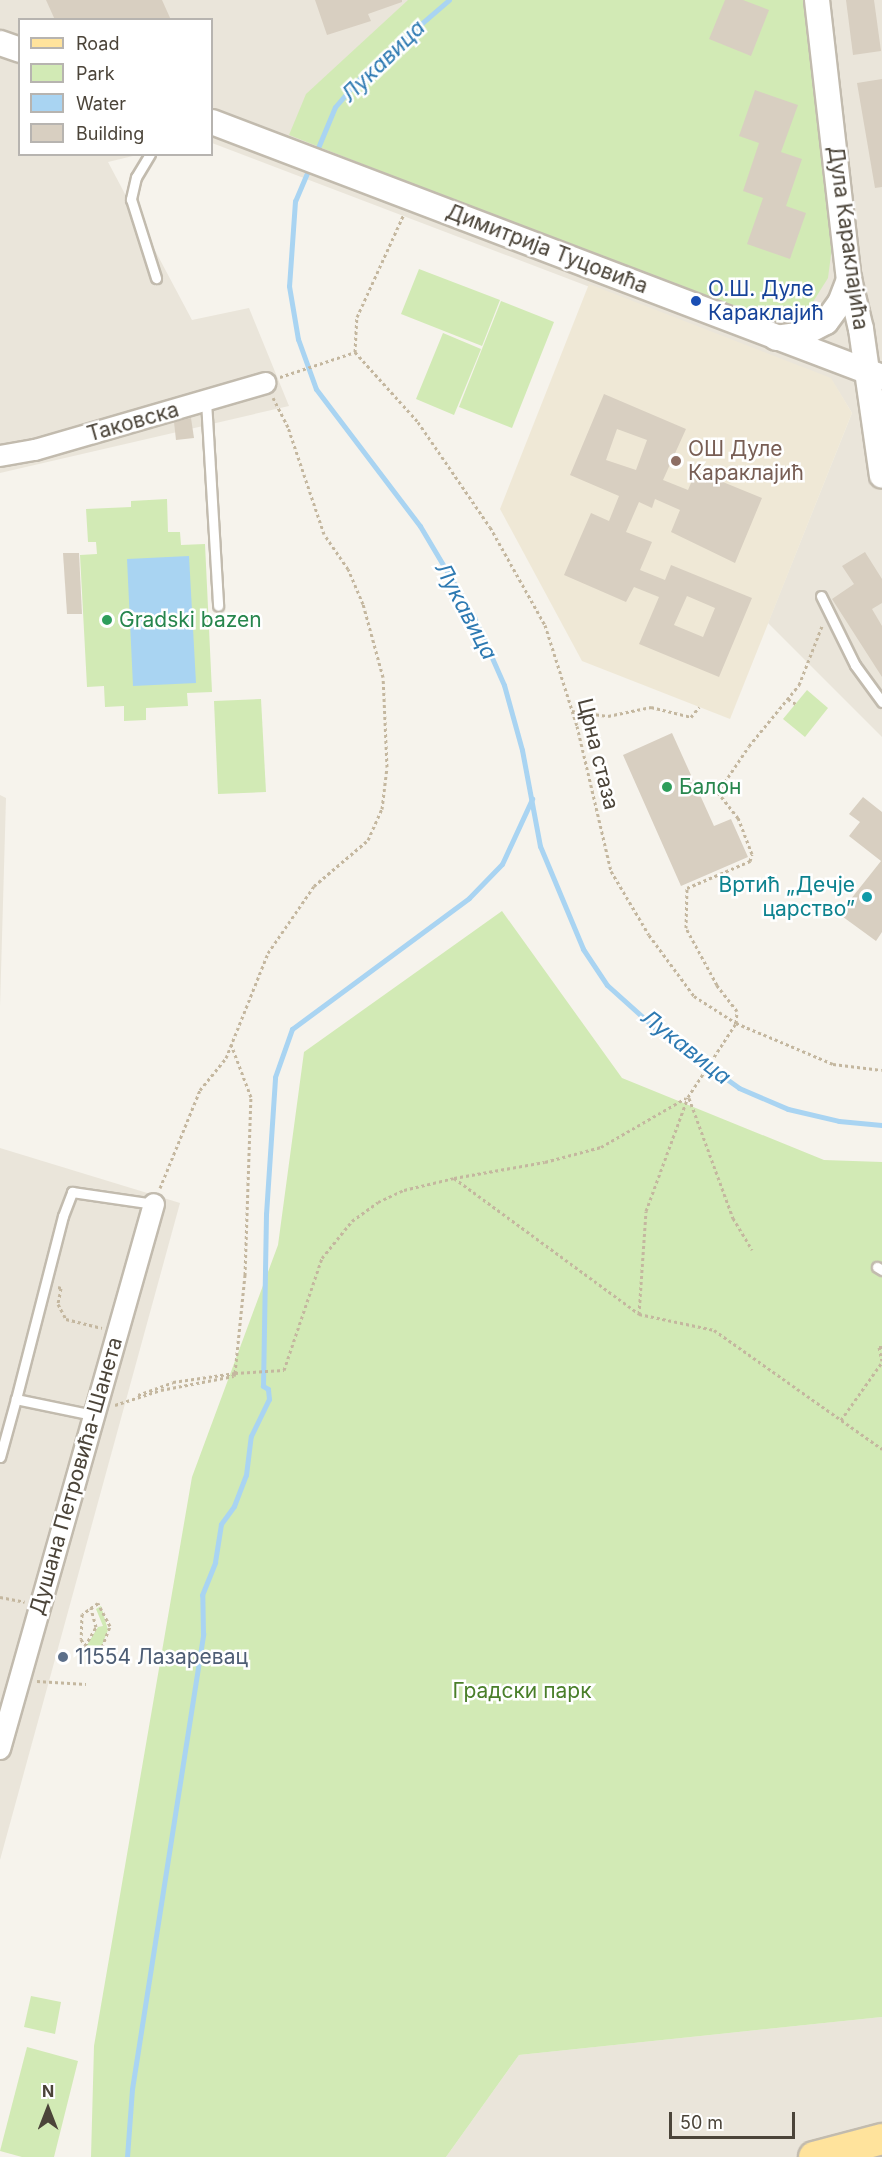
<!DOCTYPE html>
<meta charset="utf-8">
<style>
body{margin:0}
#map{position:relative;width:882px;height:2157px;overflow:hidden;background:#f6f3ec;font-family:Inter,sans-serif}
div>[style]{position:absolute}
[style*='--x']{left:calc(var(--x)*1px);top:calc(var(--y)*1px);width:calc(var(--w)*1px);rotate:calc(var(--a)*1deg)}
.residential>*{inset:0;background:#eae5da}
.education>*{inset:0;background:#efe8d6}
.green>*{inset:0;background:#d2eab5}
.water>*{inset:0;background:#a9d4f2}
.stream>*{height:5px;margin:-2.5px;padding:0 2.5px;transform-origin:2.5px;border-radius:2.5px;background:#a9d4f2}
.building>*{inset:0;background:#d8cfc1}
.path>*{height:3px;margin-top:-1.5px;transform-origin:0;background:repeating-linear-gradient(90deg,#c4b79f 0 3px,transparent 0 6px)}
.roads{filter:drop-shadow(2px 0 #c2bbae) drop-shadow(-2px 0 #c2bbae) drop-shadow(0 2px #c2bbae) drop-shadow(0 -2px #c2bbae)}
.service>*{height:9px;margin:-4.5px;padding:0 4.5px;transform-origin:4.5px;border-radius:4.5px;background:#fff}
.minor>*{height:20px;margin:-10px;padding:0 10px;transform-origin:10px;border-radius:10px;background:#fff}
.tertiary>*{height:24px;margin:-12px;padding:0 12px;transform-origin:12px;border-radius:12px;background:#fff}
.primary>*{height:30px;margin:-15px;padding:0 15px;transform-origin:15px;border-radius:15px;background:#ffe39c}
.dots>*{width:16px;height:16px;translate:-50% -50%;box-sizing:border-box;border:3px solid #fff;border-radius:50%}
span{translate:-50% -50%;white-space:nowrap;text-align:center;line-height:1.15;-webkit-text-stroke:5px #fff;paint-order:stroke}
.street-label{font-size:21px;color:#4b4439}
.transit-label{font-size:21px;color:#164399}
.left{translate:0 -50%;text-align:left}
.education-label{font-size:21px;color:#785e54}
.leisure-label{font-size:21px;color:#27864d}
.culture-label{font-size:21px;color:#0d838f}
.right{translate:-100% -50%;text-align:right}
.service-label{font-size:21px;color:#4e5e75}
.park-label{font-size:21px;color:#4a7f2a}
.water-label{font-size:22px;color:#2e7ab2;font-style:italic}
.legend{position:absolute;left:18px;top:18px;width:195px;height:138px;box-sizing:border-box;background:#fff;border:2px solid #b7b4b0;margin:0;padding:8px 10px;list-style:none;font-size:18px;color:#4b4439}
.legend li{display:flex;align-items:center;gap:12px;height:30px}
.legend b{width:30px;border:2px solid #b7b4b0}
.north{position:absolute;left:18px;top:2079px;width:60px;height:60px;-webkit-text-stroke:4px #fff;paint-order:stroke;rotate:0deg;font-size:16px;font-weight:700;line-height:24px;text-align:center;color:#4b4439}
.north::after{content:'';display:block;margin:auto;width:21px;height:27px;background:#4b4439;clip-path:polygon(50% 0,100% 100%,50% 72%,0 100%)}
.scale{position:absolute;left:669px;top:2112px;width:126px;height:27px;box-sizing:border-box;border:3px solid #4b4439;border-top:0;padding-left:8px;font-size:18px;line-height:21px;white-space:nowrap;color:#4b4439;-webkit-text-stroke:4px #fff;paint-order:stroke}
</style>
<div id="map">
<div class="residential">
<div style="clip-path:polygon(0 0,882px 0,882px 737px,768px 623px,852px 413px,831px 379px,212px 143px,212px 20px,20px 20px,20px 154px,137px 155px,108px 162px,192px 320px,249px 308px,289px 406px,0 473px)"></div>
<div style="clip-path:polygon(0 795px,6px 798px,0 1007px)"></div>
<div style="clip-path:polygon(0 1148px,180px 1203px,0 1860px)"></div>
<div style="clip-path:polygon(882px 2017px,882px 2157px,446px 2157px,519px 2055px)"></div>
</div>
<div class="education">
<div style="clip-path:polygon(589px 284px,831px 378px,852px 413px,730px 719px,582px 661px,500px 509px)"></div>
</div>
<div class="green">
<div style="clip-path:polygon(408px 0,805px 0,832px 247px,828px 278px,811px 305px,787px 321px,754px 319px,289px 135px,306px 94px)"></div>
<div style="clip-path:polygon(419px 269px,500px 300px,482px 346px,401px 314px)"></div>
<div style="clip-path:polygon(501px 301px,554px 322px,512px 428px,459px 407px)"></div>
<div style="clip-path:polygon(443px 333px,481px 349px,454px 415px,416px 399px)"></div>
<div style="clip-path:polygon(167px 499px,168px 532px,180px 532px,181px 545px,205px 544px,212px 692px,187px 693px,188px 706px,146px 708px,146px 720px,124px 721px,124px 706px,105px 707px,104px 686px,87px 687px,80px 555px,97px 554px,96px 542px,88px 542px,86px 509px,131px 507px,131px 501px)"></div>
<div style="clip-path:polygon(807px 690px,828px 708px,805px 737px,783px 719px)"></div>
<div style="clip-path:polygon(261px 699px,266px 792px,218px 794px,214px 701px)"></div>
<div style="clip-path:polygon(502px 911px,622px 1078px,824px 1160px,882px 1162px,882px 2017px,519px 2055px,446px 2157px,91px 2157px,94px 2046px,192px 1477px,278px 1245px,304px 1052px)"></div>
<div style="clip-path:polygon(101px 1606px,108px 1630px,102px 1645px,91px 1653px,87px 1645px,98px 1627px,103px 1626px,96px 1609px)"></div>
<div style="clip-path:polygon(31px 1996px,61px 2002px,55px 2034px,24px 2027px)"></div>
<div style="clip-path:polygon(27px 2047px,78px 2061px,54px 2157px,22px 2157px,0 2151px)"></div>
</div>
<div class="water">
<div style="clip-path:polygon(189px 556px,196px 683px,133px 686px,127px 559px)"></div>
</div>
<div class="stream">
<div style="--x:315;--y:155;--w:52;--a:-67.4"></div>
<div style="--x:335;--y:107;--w:45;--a:-49.5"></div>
<div style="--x:364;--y:73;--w:112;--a:-40.7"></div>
<div style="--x:310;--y:166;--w:38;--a:113"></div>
<div style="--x:295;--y:201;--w:85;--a:94"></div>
<div style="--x:289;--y:286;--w:54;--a:80.4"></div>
<div style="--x:298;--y:339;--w:53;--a:70.2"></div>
<div style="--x:316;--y:389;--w:172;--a:52.8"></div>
<div style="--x:420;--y:526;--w:106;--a:59.3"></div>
<div style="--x:474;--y:617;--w:74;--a:66.2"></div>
<div style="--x:504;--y:685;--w:67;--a:74.5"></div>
<div style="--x:522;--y:750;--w:98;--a:79.4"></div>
<div style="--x:540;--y:846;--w:112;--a:67.3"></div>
<div style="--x:583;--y:949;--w:43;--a:56.3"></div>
<div style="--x:607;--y:985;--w:64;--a:41.9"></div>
<div style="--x:655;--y:1028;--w:103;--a:35.5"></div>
<div style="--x:739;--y:1088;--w:53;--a:23.2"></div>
<div style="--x:788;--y:1109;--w:52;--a:13.2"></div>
<div style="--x:839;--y:1121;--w:43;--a:5.3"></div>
<div style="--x:127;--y:2157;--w:68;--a:-85.8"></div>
<div style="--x:132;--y:2089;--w:461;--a:-81.1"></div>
<div style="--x:203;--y:1634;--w:39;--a:-91"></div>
<div style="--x:202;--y:1595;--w:35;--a:-68"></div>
<div style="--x:215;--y:1562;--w:38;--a:-81"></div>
<div style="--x:221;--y:1524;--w:22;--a:-54"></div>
<div style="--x:234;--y:1506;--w:33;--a:-69"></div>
<div style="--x:246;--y:1475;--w:39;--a:-83"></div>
<div style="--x:251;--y:1436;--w:41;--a:-64.1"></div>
<div style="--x:269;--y:1399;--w:10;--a:-96"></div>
<div style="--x:268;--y:1389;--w:6;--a:-149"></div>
<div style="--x:263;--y:1386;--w:172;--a:-89"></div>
<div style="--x:266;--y:1214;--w:137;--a:-86.2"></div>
<div style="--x:275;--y:1077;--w:51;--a:-70.5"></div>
<div style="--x:292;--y:1029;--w:220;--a:-36.5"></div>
<div style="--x:469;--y:898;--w:47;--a:-45.9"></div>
<div style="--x:502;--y:864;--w:72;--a:-65.2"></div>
</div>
<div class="building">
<div style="clip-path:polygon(46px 0,162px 0,171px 20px,55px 20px)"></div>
<div style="clip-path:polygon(315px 0,402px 0,402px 2px,368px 14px,371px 21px,327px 35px)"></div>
<div style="clip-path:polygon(725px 0,743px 0,769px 10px,751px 56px,709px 39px)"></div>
<div style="clip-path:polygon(846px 0,874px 0,881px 51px,853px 55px)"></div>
<div style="clip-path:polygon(882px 79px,882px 187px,875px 188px,857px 83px)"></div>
<div style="clip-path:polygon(755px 90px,798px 105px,781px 152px,802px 159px,786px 206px,806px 213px,790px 259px,747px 244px,763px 198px,743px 191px,759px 143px,739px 136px)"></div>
<div style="clip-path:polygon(evenodd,604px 394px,686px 429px,663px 480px,688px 490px,696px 471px,762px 498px,735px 563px,671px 532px,680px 510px,655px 499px,652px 508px,639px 502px,626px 532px,652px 542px,640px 570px,665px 580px,671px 565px,752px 598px,719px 677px,639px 644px,659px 597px,634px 587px,626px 602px,564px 575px,591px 513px,609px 521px,619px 496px,570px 475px,604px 394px,617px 429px,647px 440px,636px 470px,606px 460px,617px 429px,604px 394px,687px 596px,715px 608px,703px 637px,674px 625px,687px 596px)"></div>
<div style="clip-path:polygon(191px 418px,194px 438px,176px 440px,174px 422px)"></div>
<div style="clip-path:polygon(865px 552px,882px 579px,882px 603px,872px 609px,882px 626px,882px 677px,832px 599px,854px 584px,842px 566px)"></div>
<div style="clip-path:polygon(63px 553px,79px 553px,82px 614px,67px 614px)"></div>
<div style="clip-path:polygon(672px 733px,714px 826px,731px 819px,748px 857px,681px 886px,623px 755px)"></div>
<div style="clip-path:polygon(863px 797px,882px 812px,882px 932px,876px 941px,839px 914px,881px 861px,849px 836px,860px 822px,849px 814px)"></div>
</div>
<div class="path">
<div style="--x:355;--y:352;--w:94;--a:48"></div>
<div style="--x:418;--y:422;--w:127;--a:55.6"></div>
<div style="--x:490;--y:527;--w:112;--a:60.7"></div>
<div style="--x:545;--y:625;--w:106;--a:72.4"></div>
<div style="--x:577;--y:726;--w:149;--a:76.8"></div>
<div style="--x:611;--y:871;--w:74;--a:59.3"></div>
<div style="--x:649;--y:935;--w:76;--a:53.6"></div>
<div style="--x:694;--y:996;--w:50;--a:32.7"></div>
<div style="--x:736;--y:1023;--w:105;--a:22.9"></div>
<div style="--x:833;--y:1064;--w:49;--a:7"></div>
<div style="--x:355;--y:352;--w:35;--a:-87"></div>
<div style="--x:357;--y:317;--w:113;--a:-65.5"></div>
<div style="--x:280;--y:377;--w:79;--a:-18.4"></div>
<div style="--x:788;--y:699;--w:9;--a:32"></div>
<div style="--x:572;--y:711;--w:36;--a:8"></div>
<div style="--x:608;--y:716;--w:44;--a:-11.8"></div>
<div style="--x:651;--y:707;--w:41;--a:14"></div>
<div style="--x:691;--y:717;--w:13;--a:-51"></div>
<div style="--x:689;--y:1098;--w:128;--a:69.9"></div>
<div style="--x:733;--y:1218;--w:37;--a:59"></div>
<div style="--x:454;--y:1178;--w:230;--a:36.3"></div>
<div style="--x:639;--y:1314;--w:77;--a:12"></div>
<div style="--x:714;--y:1330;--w:206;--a:35.3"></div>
<div style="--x:160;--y:1188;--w:106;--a:-67.8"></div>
<div style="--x:200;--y:1090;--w:41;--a:-50.9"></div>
<div style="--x:226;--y:1058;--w:113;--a:-68.2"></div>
<div style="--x:268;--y:953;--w:81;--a:-55.5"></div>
<div style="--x:314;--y:886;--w:71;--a:-40.4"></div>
<div style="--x:368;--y:840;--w:34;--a:-66"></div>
<div style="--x:382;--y:809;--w:42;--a:-83.2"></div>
<div style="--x:387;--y:767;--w:90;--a:-92.5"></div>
<div style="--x:383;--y:677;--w:76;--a:-105.3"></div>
<div style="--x:363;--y:604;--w:38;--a:-113"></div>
<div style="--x:348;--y:569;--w:42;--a:-124.4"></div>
<div style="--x:324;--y:534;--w:113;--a:-108.6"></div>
<div style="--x:288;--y:427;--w:33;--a:-117"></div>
<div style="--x:58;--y:1287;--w:3;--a:18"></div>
<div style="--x:61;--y:1288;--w:16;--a:101"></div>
<div style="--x:58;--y:1304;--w:17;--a:62"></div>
<div style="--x:66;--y:1319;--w:37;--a:14"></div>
<div style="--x:639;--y:1314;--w:103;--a:-86.1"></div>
<div style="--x:646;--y:1211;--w:121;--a:-69.8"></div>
<div style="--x:688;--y:1097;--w:88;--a:-57"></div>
<div style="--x:736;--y:1023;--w:12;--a:-85"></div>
<div style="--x:737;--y:1011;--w:33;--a:-128"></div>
<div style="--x:717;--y:985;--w:65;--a:-118.5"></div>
<div style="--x:686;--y:928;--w:40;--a:-88.6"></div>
<div style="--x:687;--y:888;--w:69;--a:-23.2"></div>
<div style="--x:750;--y:861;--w:7;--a:-74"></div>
<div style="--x:752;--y:854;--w:39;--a:-111"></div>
<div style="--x:738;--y:818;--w:33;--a:-128"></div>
<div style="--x:718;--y:792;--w:55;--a:-56"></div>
<div style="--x:749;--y:746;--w:79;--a:-50.7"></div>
<div style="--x:799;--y:685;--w:63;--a:-68.7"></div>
<div style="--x:882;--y:1347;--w:3;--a:180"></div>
<div style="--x:879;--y:1347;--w:14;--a:78"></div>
<div style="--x:138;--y:1395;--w:37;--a:-20"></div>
<div style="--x:173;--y:1382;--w:63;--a:-8.3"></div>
<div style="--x:235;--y:1373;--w:99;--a:-84.2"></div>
<div style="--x:245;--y:1275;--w:178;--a:-88.1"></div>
<div style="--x:251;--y:1097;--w:57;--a:-110.7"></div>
<div style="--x:115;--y:1405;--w:48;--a:-18.1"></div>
<div style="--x:161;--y:1390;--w:74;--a:-10.9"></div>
<div style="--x:234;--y:1376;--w:3;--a:-72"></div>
<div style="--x:235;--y:1373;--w:49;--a:-3.5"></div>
<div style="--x:284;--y:1370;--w:118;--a:-71.3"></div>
<div style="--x:322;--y:1258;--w:48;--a:-51"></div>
<div style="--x:352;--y:1221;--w:32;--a:-36"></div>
<div style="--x:378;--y:1202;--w:29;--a:-25"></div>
<div style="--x:404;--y:1190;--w:51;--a:-13.5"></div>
<div style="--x:454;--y:1178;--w:92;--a:-10"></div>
<div style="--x:545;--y:1162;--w:58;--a:-15"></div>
<div style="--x:601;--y:1147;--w:98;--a:-30"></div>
<div style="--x:841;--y:1420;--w:71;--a:-54.7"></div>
<div style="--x:0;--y:1597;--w:25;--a:11"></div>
<div style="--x:85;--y:1646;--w:22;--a:-60"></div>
<div style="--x:96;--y:1627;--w:20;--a:-105"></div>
<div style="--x:90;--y:1656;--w:15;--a:-37"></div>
<div style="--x:102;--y:1647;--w:22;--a:-69"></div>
<div style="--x:110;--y:1626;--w:26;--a:-118"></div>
<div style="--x:98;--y:1603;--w:19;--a:145"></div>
<div style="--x:82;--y:1614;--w:25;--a:92"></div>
<div style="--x:81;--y:1639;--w:8;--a:60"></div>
<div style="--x:85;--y:1646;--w:11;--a:63"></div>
<div style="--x:90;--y:1656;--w:4;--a:45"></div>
<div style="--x:37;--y:1681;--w:49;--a:3.5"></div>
</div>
<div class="roads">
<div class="service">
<div style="--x:150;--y:154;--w:27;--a:121"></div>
<div style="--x:136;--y:177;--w:23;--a:103"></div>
<div style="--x:131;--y:199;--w:83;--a:72.4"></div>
<div style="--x:206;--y:401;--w:205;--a:86.6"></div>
<div style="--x:821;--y:596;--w:77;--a:63.8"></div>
<div style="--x:855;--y:665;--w:46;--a:53.9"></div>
<div style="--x:877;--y:1267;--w:6;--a:31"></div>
<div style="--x:93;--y:1415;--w:79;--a:-168.3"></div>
<div style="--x:16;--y:1399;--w:189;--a:-75.6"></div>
<div style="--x:63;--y:1216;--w:26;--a:-69"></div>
<div style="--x:72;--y:1192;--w:83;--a:8.3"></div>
<div style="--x:0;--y:1457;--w:60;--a:-74.6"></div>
</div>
<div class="minor">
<div style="--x:0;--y:456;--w:36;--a:-10"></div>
<div style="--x:35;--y:450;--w:240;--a:-16.2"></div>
<div style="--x:0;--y:1749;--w:566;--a:-74.22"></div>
</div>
<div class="tertiary">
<div style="--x:817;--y:0;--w:281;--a:83.5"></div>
<div style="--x:849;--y:279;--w:51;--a:76.5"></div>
<div style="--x:861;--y:329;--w:148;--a:81.9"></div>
<div style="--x:0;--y:43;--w:21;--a:19"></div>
<div style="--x:212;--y:122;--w:717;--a:20.84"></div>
<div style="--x:776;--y:338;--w:27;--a:-8"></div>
<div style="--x:803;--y:334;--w:26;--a:-28"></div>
<div style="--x:826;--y:322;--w:24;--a:-54"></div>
<div style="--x:840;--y:303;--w:26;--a:-69"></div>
</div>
<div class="primary">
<div style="--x:814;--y:2157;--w:70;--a:-14.8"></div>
</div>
</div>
<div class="dots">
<div style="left:696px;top:301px;background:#1a4fb4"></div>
<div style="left:676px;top:461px;background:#8d6e63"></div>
<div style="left:107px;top:620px;background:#2e9e5b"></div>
<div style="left:667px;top:787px;background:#2e9e5b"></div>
<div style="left:867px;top:897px;background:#0f9aa8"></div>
<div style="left:63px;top:1657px;background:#5c6f8a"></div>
</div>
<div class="street-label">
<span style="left:848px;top:238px;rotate:82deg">Дула Караклајића</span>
<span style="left:547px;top:249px;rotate:21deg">Димитрија Туцовића</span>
<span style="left:133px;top:422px;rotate:-16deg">Таковска</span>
<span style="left:598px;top:754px;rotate:76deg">Црна стаза</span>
<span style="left:76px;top:1476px;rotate:-74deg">Душана Петровића-Шанета</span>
</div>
<div class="transit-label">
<span class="left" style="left:708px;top:301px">О.Ш. Дуле<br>Караклајић</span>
</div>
<div class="education-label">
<span class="left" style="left:688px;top:461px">ОШ Дуле<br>Караклајић</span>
</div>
<div class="leisure-label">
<span class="left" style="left:119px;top:620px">Gradski bazen</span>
<span class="left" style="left:679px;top:787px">Балон</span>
</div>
<div class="culture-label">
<span class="right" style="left:855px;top:897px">Вртић „Дечје<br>царство”</span>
</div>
<div class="service-label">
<span class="left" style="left:75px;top:1657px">11554 Лазаревац</span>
</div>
<div class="park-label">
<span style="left:522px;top:1691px">Градски парк</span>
</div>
<div class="water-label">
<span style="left:383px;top:61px;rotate:-44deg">Лукавица</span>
<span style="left:466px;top:611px;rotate:62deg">Лукавица</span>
<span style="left:686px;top:1047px;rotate:38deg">Лукавица</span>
</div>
<ul class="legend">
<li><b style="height:8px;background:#ffe39c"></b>Road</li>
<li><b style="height:16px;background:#d2eab5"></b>Park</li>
<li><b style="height:16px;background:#a9d4f2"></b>Water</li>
<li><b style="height:16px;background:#d8cfc1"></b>Building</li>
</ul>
<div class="north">N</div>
<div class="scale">50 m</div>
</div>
